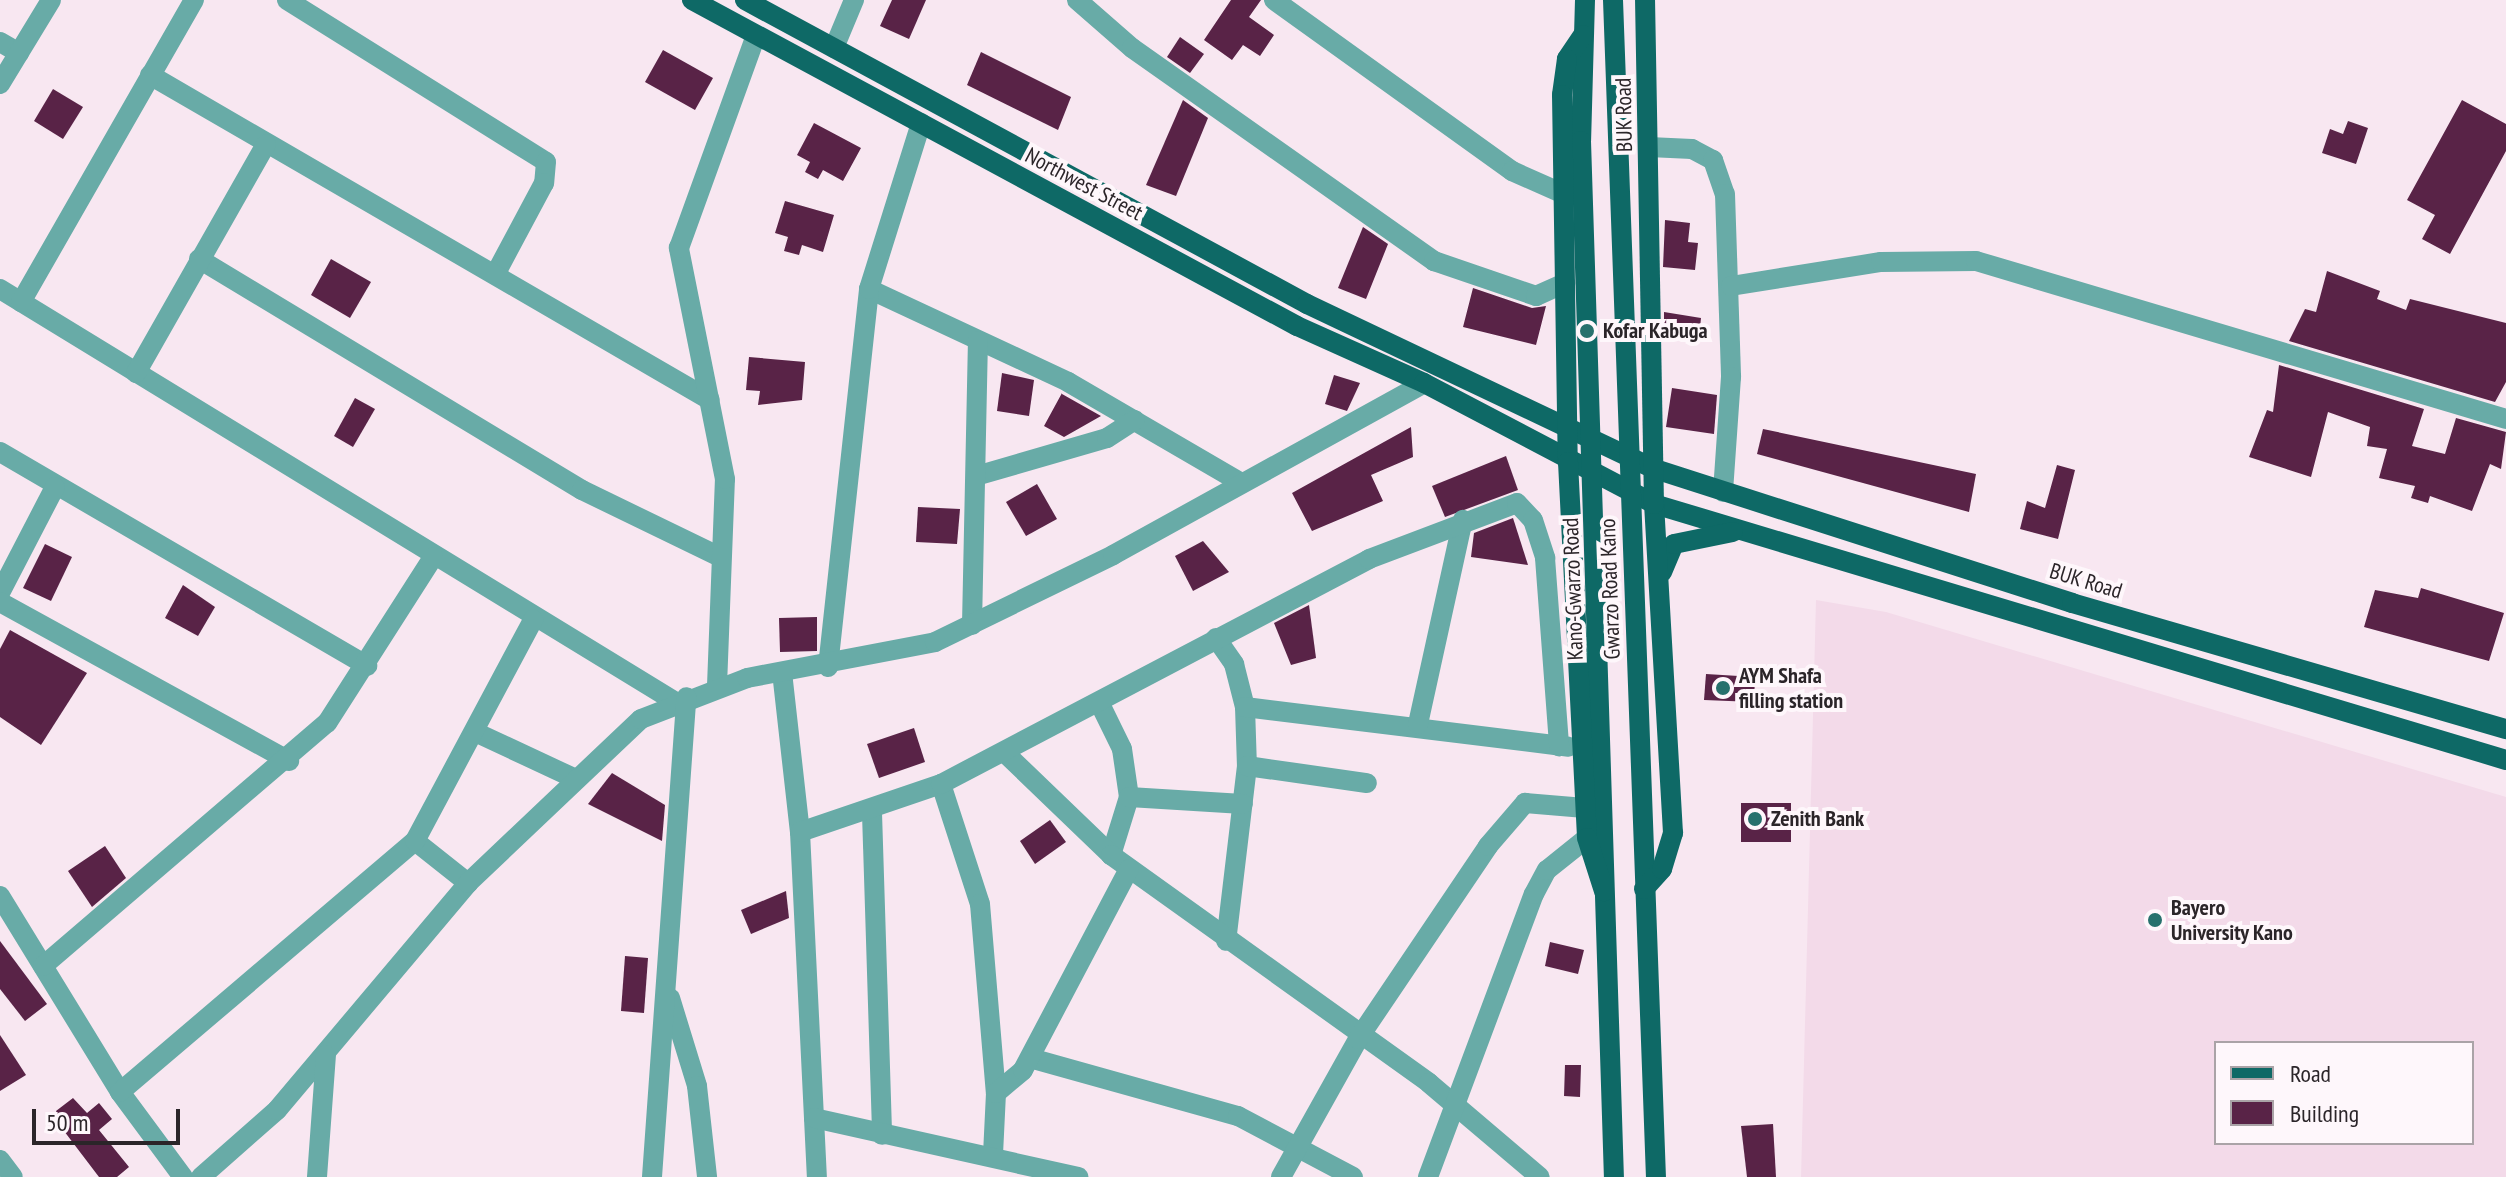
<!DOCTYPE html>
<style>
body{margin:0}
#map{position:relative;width:2506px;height:1177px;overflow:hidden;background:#f8e7f1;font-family:"PT Sans Narrow",sans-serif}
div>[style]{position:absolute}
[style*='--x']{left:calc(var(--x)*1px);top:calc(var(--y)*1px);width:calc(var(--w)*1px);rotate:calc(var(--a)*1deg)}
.built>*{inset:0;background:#f3dae9}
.building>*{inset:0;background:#592347}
.minor>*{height:20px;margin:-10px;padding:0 10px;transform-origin:10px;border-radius:10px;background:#68aba7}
.major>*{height:20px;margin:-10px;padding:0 10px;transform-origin:10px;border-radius:10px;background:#0e6966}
.dots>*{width:22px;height:22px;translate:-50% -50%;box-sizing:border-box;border:4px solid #fef7fb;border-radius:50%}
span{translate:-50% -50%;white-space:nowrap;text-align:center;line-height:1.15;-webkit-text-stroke:8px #fef7fb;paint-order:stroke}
.street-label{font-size:22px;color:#2b2529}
.poi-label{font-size:22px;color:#2b2529;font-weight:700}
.left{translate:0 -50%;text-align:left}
.legend{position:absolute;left:2214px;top:1041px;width:260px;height:104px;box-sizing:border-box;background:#fef7fb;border:2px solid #aaa3a7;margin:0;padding:10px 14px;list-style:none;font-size:24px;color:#2b2529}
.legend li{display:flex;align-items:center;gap:16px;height:40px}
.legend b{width:40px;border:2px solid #aaa3a7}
.scale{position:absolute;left:32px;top:1109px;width:148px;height:36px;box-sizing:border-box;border:4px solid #2b2529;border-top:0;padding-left:10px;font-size:24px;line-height:28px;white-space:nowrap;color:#2b2529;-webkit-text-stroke:6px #fef7fb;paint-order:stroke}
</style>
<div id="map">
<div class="built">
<div style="clip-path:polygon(evenodd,1816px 600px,1886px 612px,2506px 797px,2506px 1177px,1801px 1177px,1816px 600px,2216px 1043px,2472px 1043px,2472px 1143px,2216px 1143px,2216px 1043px)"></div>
</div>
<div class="building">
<div style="clip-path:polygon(892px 0,926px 0,909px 39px,880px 26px)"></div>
<div style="clip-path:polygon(1231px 0,1261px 0,1249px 17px,1274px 35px,1260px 56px,1243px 45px,1232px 60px,1204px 40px)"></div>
<div style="clip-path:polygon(1180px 37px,1204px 54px,1190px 73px,1167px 57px)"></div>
<div style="clip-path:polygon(663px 50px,713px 78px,695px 110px,645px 82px)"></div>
<div style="clip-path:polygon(981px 52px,1071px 97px,1058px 130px,967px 85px)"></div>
<div style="clip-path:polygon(53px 89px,83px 107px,63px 139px,34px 121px)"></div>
<div style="clip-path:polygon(1183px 100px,1208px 118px,1176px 196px,1146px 185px)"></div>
<div style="clip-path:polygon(2462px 100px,2506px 124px,2506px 151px,2450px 254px,2422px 239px,2435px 215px,2407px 200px)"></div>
<div style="clip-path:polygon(2348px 121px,2368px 128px,2356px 164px,2322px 153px,2330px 129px,2343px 134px)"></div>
<div style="clip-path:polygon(814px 123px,861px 148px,843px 181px,823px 170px,818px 179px,805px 172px,810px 162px,797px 155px)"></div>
<div style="clip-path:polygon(785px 201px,834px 215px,823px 252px,802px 245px,799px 255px,784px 251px,788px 237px,775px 233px)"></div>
<div style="clip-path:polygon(1665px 220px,1690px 223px,1688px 242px,1698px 243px,1695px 270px,1663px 267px)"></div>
<div style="clip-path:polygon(1363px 227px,1388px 244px,1366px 299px,1338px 288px)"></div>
<div style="clip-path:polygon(331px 259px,371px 282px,350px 318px,311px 295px)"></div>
<div style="clip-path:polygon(2327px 271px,2380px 291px,2377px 299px,2406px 310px,2410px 299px,2506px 323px,2506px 382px,2495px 402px,2289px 341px,2305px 309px,2316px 312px)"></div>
<div style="clip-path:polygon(1473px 288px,1532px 308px,1546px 306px,1536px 345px,1463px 327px)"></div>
<div style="clip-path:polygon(1664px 312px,1701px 318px,1699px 338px,1664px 334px)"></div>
<div style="clip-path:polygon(749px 357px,805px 362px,802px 400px,758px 405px,760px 391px,746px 390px)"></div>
<div style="clip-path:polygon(2279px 365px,2424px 409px,2412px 446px,2445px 454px,2456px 418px,2506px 432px,2501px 469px,2490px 464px,2472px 511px,2430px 496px,2428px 503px,2411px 498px,2415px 486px,2379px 478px,2387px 449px,2367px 446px,2370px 427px,2328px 412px,2311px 477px,2249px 457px,2267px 410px,2273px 412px)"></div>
<div style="clip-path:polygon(1002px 373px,1034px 380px,1029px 416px,997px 411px)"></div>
<div style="clip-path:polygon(1334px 375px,1360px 383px,1347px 411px,1325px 404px)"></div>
<div style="clip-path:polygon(1672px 388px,1717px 395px,1714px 434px,1666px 427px)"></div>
<div style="clip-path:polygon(1062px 393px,1062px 394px,1101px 416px,1064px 437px,1044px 426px)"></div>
<div style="clip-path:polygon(355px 398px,375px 409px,353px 447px,334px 436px)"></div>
<div style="clip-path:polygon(1411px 427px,1413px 457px,1371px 475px,1383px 501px,1312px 531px,1292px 493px)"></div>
<div style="clip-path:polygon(1763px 429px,1976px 474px,1969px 512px,1757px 454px)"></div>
<div style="clip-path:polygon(1506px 456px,1518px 490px,1445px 517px,1432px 486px)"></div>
<div style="clip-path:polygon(2057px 465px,2075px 470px,2058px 539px,2020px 529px,2027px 501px,2045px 508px)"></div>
<div style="clip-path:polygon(1037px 484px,1057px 519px,1026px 536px,1006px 502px)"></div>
<div style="clip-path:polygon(918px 507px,960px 509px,957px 544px,916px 542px)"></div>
<div style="clip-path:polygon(1513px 518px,1528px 565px,1471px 557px,1474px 533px)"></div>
<div style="clip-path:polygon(1203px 541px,1229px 572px,1193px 591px,1175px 556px)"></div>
<div style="clip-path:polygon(45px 544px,72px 557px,51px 601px,23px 588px)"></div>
<div style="clip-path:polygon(183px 585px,215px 607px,198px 636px,165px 618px)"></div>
<div style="clip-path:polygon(2421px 588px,2504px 613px,2489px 661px,2364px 627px,2375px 590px,2418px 598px)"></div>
<div style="clip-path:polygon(1309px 605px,1316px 658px,1291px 665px,1274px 623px)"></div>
<div style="clip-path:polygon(817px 617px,817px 651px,780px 652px,779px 618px)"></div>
<div style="clip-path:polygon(10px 630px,87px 673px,41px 745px,0 717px,0 649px)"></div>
<div style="clip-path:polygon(1706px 674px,1755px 677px,1754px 702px,1704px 700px)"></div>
<div style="clip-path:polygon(914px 728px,925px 762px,879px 778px,867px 744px)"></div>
<div style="clip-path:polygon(612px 773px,665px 805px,662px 841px,588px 804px)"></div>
<div style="clip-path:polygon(1741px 803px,1791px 803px,1791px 842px,1741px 842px)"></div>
<div style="clip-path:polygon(1050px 820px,1066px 842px,1035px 864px,1020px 841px)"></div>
<div style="clip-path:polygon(105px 846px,126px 878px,92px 907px,68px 871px)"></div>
<div style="clip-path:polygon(786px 891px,789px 918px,751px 934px,741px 910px)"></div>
<div style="clip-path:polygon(0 941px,47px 1004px,25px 1021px,0 989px)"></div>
<div style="clip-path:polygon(1550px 942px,1584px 950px,1578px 974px,1545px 966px)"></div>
<div style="clip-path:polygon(625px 956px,648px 958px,644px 1013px,621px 1011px)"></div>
<div style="clip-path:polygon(0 1035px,26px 1075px,0 1091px)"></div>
<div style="clip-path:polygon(1565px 1065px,1581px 1065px,1580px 1097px,1564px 1096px)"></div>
<div style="clip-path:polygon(73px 1098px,87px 1113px,99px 1103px,112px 1119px,99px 1130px,129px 1167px,117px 1177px,99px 1177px,64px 1131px,56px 1111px)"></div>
<div style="clip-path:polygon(1773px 1124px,1776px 1177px,1747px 1177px,1741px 1126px)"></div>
</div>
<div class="minor">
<div style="--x:287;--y:0;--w:305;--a:32"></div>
<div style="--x:546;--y:162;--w:21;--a:95"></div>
<div style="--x:544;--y:183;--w:102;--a:118.1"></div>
<div style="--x:1077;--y:0;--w:73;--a:41.1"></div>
<div style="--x:1132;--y:48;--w:370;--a:35.2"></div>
<div style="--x:1434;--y:261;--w:108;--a:18.9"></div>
<div style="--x:1536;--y:296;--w:32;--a:-24"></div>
<div style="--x:1274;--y:0;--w:293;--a:35.7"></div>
<div style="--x:1512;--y:171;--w:57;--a:23.9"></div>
<div style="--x:0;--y:42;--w:22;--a:30"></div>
<div style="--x:834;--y:48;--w:52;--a:-67.4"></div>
<div style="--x:150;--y:75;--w:647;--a:30.13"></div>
<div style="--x:0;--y:84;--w:98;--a:-58.7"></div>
<div style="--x:1649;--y:147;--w:43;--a:2.7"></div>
<div style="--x:1692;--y:149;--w:24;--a:28"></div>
<div style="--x:1713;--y:160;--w:36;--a:71"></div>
<div style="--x:1725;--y:194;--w:183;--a:88.1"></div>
<div style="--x:1731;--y:377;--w:115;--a:94"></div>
<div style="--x:199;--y:259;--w:447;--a:31.1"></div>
<div style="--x:582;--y:490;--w:153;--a:25.9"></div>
<div style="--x:1731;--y:286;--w:152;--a:-9.1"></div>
<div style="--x:1881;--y:262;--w:95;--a:-0.6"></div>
<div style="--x:1976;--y:261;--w:553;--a:16.6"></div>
<div style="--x:0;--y:289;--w:790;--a:31.44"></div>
<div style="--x:869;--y:289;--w:220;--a:25"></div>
<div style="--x:1068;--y:382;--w:199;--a:30.2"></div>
<div style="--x:21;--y:302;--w:348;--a:-60.2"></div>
<div style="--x:136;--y:373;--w:263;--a:-60.4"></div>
<div style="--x:0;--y:452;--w:425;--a:30.2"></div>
<div style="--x:976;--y:476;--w:136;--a:-16.2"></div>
<div style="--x:1107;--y:438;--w:33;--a:-33"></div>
<div style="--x:0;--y:593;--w:119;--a:-62.6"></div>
<div style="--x:0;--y:602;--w:330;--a:28.8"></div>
<div style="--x:972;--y:625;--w:284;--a:-88.8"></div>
<div style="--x:1216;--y:638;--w:32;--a:55"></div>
<div style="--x:1234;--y:664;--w:44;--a:75.7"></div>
<div style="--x:1245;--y:707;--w:59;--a:88.1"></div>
<div style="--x:1247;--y:766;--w:176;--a:96.8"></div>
<div style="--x:828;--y:667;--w:380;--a:-83.8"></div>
<div style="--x:869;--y:289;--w:174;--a:-72.6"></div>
<div style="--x:782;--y:672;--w:161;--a:83.6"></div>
<div style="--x:800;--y:832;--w:345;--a:87.2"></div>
<div style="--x:717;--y:686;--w:207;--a:-87.8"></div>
<div style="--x:725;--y:479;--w:236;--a:-101.3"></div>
<div style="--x:679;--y:248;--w:226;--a:-70.1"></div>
<div style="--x:1099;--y:702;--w:52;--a:63.9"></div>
<div style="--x:1122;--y:749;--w:49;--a:81.7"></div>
<div style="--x:1129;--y:797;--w:61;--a:107.2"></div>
<div style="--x:1245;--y:707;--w:326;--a:7"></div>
<div style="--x:1418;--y:724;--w:209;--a:-77.6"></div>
<div style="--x:475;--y:732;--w:111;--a:25"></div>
<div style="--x:1004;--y:752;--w:149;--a:43.9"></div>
<div style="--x:1111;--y:855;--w:391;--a:35.6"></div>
<div style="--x:1429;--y:1083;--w:145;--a:40.3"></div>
<div style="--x:1247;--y:766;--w:121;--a:8.1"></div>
<div style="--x:941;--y:784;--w:126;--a:72"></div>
<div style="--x:980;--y:904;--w:190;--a:85.2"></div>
<div style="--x:996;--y:1093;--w:62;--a:92.8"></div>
<div style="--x:1129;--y:797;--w:114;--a:3.5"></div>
<div style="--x:872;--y:813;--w:322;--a:88.2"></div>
<div style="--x:800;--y:832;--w:149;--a:-18.8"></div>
<div style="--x:941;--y:784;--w:484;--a:-27.7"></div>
<div style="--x:1369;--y:559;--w:158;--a:-20.7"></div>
<div style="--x:1517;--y:503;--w:23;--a:47"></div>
<div style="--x:1533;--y:520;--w:40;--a:72"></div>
<div style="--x:1545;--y:558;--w:189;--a:85.7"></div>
<div style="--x:415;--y:841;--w:68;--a:38.4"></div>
<div style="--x:0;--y:896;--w:230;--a:58.5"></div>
<div style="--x:120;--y:1092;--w:106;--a:53.5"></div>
<div style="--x:43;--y:966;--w:374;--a:-40.6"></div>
<div style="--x:327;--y:723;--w:197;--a:-57.4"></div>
<div style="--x:670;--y:998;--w:92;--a:72.9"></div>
<div style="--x:697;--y:1086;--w:92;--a:83.7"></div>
<div style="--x:1030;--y:1058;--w:216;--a:15.6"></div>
<div style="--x:1238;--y:1116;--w:130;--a:27.9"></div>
<div style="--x:120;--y:1092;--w:387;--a:-40.4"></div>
<div style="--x:415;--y:841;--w:251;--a:-61.9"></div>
<div style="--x:996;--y:1093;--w:35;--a:-40"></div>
<div style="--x:1023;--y:1070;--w:227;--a:-62.2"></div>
<div style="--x:814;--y:1118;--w:271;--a:12.6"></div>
<div style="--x:0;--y:1160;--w:21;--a:53"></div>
<div style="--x:201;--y:1177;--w:101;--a:-41.4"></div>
<div style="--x:277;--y:1110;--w:297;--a:-49.9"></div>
<div style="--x:468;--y:883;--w:238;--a:-43.5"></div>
<div style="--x:641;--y:719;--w:114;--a:-21.1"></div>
<div style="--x:747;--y:678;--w:191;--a:-10.8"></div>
<div style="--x:935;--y:642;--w:198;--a:-26"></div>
<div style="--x:1113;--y:555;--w:355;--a:-28.9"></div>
<div style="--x:317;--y:1177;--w:122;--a:-85.8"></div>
<div style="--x:652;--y:1177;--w:481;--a:-85.9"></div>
<div style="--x:1281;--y:1177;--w:158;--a:-60.8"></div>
<div style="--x:1358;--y:1039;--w:233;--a:-56"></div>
<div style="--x:1488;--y:846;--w:57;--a:-49.3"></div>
<div style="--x:1525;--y:803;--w:60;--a:4.8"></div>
<div style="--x:1428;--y:1177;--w:302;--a:-69.5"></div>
<div style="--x:1534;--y:894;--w:27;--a:-62"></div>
<div style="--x:1547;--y:870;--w:51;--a:-38.7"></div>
</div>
<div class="major">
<div style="--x:692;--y:0;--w:687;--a:28.32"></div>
<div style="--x:1297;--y:326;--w:139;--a:24.2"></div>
<div style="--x:1424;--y:383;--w:260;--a:27.7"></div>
<div style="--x:1654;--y:504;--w:890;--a:16.72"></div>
<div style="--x:745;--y:0;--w:639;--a:28.41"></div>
<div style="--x:1307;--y:304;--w:385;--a:25.4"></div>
<div style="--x:1655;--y:469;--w:438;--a:17.8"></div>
<div style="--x:2072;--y:603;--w:452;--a:16.2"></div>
<div style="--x:1585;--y:0;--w:141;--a:91.6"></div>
<div style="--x:1581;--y:141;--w:1037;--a:88.18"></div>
<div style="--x:1613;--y:0;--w:1178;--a:87.91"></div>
<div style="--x:1583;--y:35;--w:29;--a:124"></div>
<div style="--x:1567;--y:59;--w:36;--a:98"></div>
<div style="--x:1562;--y:95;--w:367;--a:89.1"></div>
<div style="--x:1568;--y:462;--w:376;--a:87.1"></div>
<div style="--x:1587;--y:838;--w:56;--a:72.2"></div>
<div style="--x:1662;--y:572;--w:30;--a:-67"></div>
<div style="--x:1674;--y:544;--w:60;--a:-11.5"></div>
<div style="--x:1644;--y:889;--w:27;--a:-48"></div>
<div style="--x:1662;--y:869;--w:38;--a:-73"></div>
<div style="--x:1673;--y:833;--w:330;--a:-93.3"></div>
<div style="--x:1654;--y:504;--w:504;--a:-91.02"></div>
</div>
<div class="dots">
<div style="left:1587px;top:331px;background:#27716d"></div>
<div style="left:1723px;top:688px;background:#27716d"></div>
<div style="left:1755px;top:819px;background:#27716d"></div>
<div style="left:2155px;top:920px;background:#27716d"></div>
</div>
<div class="street-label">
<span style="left:1624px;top:115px;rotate:-91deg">BUK Road</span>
<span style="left:1084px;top:184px;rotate:28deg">Northwest Street</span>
<span style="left:2086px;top:581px;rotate:17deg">BUK Road</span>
<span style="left:1573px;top:589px;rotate:-92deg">Kano-Gwarzo Road</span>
<span style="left:1610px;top:589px;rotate:-92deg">Gwarzo Road Kano</span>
</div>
<div class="poi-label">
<span class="left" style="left:1603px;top:331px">Kofar Kabuga</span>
<span class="left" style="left:1739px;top:688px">AYM Shafa<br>filling station</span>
<span class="left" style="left:1771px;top:819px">Zenith Bank</span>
<span class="left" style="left:2171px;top:920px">Bayero<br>University Kano</span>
</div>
<ul class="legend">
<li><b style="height:10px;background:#0e6966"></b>Road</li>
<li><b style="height:22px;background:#592347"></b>Building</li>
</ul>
<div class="scale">50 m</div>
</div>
